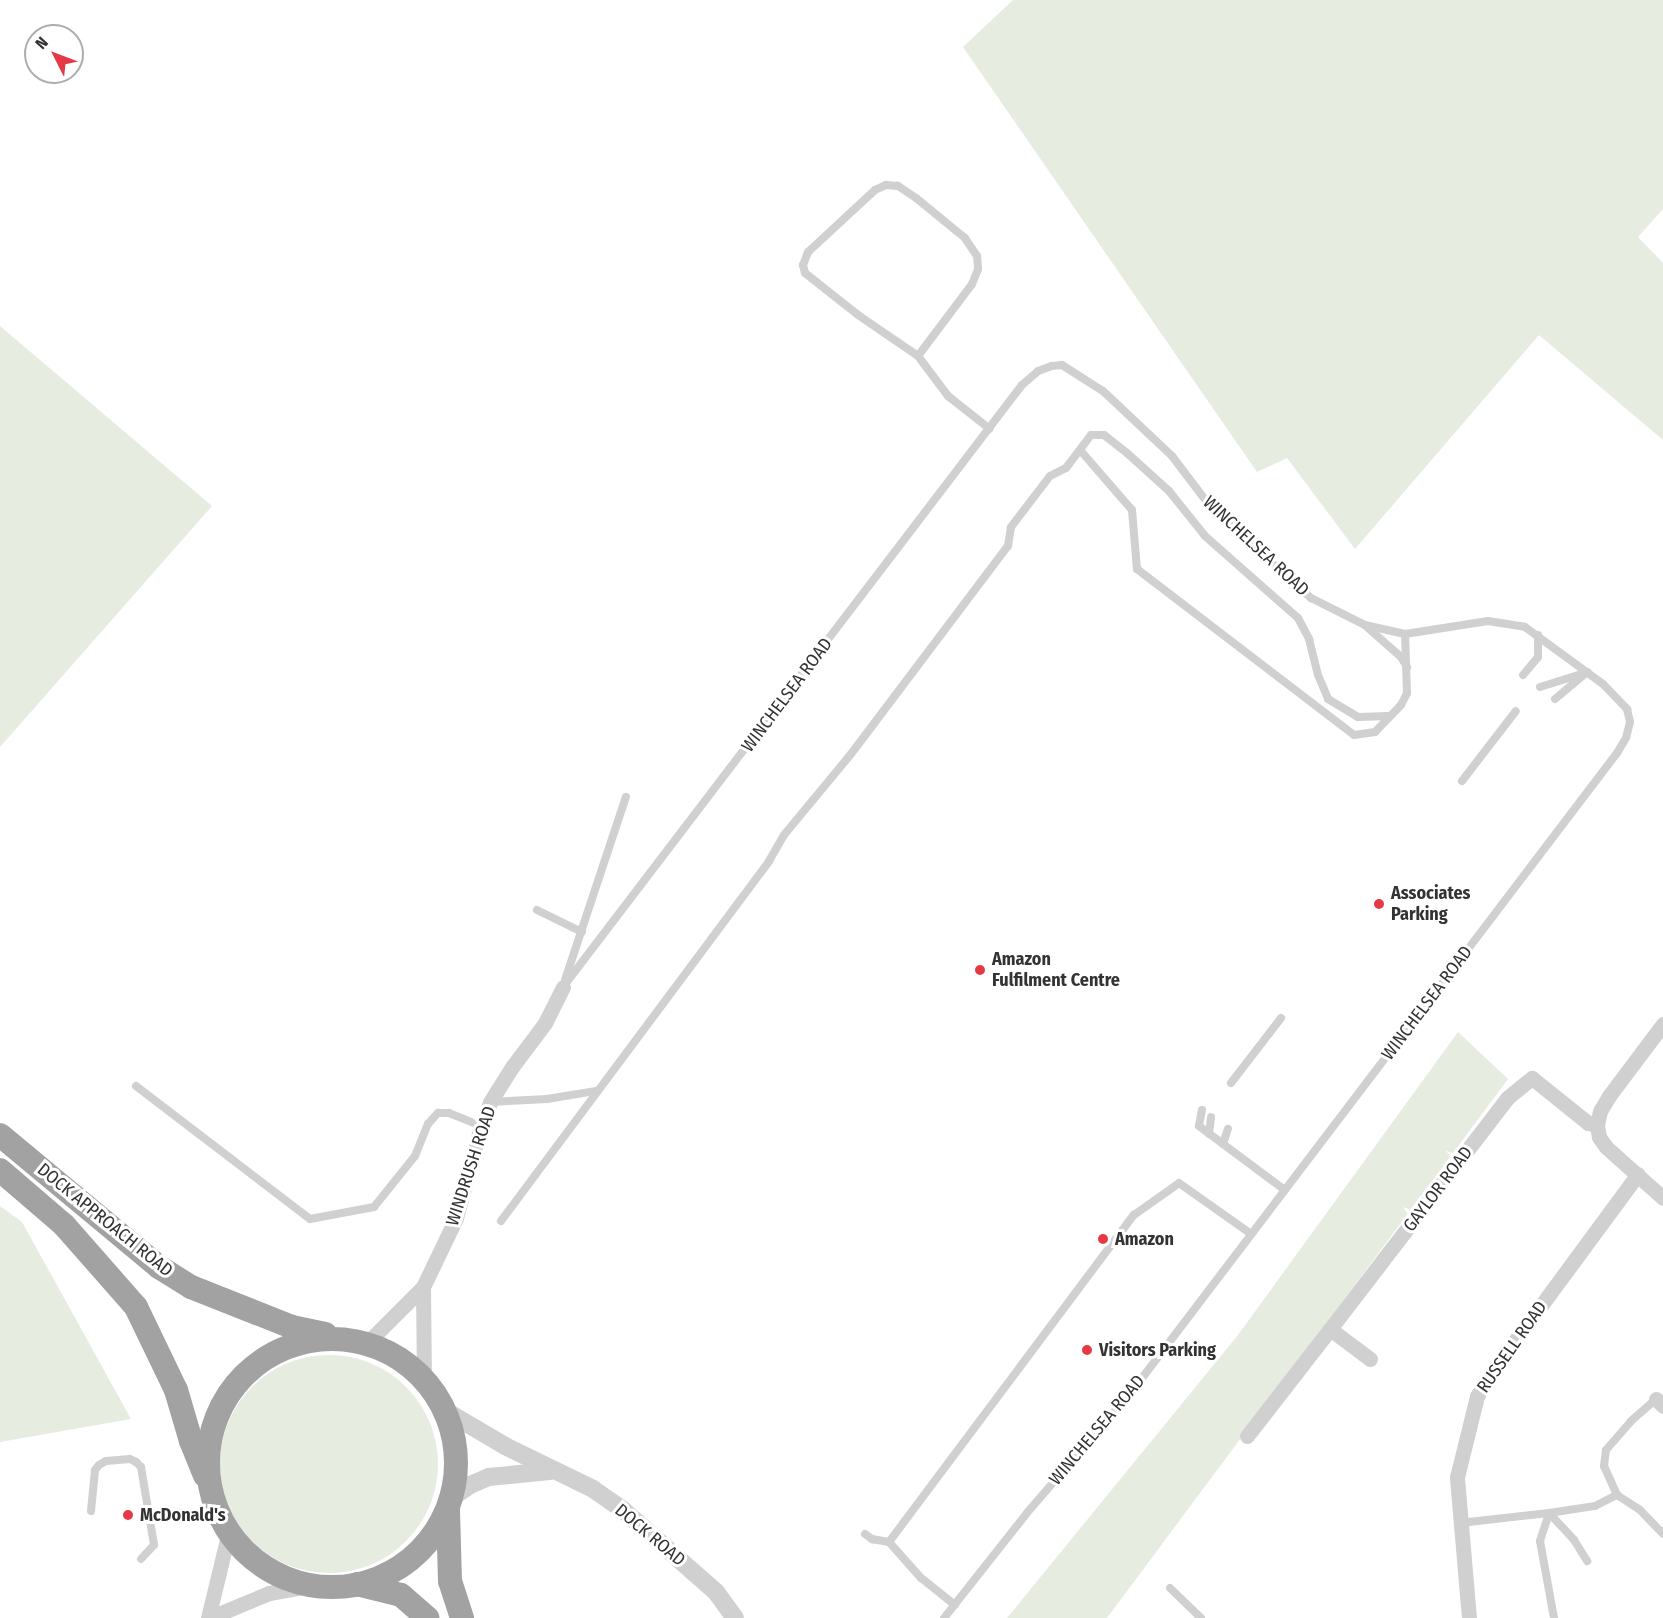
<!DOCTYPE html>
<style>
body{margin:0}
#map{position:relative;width:1663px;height:1618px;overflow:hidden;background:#fff;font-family:"Fira Sans Condensed",sans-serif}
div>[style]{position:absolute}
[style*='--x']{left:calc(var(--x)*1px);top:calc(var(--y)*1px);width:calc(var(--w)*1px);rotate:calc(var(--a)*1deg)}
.green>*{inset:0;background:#e6ecdf}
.round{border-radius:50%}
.service>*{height:8px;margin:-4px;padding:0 4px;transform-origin:4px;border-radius:4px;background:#d0d0d0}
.minor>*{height:15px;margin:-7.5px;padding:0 7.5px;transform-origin:7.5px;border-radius:7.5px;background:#d0d0d0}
.tertiary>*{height:18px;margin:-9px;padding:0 9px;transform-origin:9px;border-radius:9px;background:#d0d0d0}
.trunk>*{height:24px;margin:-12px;padding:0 12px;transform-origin:12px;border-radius:12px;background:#a2a2a2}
.trunk>.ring{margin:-12px;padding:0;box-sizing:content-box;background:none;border:24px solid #a2a2a2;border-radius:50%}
.dots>*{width:16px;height:16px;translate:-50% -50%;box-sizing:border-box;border:3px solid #fff;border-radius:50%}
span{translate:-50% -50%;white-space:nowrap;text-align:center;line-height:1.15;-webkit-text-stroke:6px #fff;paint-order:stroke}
.street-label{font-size:18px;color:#333}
.poi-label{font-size:18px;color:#333;font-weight:700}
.left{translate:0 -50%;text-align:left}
.north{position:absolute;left:24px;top:24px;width:60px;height:60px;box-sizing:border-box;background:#fff;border:2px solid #adadad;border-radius:50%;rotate:312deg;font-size:16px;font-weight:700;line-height:24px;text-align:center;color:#333}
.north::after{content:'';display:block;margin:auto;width:21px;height:27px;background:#e63946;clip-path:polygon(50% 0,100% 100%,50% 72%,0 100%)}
</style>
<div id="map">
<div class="green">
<div style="clip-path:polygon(1013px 0,1663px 0,1663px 209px,1638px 237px,1663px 263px,1663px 440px,1539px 335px,1355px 549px,1287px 458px,1257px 472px,963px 47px)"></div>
<div style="clip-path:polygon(0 326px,212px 506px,0 747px)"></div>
<div style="clip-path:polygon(1458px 1032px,1508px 1079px,1107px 1618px,1007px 1618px,1238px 1335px)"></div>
<div style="clip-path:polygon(0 1206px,22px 1222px,131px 1419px,0 1442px)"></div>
<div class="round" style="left:220px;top:1355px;width:218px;height:218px"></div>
</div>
<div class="service">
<div style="--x:918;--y:356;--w:90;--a:-53.1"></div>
<div style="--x:972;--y:284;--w:16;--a:-68"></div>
<div style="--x:978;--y:269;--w:13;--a:-94"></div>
<div style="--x:977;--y:256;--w:22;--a:-124"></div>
<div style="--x:965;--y:238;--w:63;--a:-140.8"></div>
<div style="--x:916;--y:198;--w:22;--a:-146"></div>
<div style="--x:898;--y:186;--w:12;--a:-175"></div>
<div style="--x:886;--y:185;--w:12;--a:156"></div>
<div style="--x:875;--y:190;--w:91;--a:137.2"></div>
<div style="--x:808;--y:252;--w:14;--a:111"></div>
<div style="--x:803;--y:265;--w:8;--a:76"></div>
<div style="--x:805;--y:273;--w:68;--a:38.4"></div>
<div style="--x:858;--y:315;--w:73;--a:34.3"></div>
<div style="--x:918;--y:356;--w:50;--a:53.1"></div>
<div style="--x:948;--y:396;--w:53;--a:38.2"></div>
<div style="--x:1080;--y:450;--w:79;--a:49.1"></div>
<div style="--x:1132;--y:510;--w:59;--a:85.2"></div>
<div style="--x:1137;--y:569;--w:273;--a:37.4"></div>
<div style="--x:1354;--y:735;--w:21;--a:-8"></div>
<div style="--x:1375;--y:732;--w:37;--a:-46"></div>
<div style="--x:1401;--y:705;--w:13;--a:-63"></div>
<div style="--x:1407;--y:693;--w:59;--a:-91.9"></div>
<div style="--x:1367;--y:627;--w:45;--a:41.4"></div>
<div style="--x:1401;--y:657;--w:12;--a:59"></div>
<div style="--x:1523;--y:675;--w:23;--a:-50"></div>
<div style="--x:1538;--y:657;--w:22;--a:-90"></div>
<div style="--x:1540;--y:687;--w:50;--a:-17.4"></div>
<div style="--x:1555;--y:699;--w:38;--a:-40"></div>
<div style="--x:1462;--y:781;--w:88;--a:-52.4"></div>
<div style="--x:537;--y:910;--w:50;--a:26.1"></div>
<div style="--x:565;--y:980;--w:193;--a:-71.6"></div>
<div style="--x:563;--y:987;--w:757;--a:-52.68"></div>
<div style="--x:1022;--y:385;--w:21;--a:-41"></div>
<div style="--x:1038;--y:371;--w:15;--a:-20"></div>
<div style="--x:1052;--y:366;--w:10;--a:-6"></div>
<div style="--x:1062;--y:365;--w:49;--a:32.4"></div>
<div style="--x:1103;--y:391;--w:95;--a:43.3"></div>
<div style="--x:1172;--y:456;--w:68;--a:52.8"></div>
<div style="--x:1213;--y:510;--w:132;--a:41.9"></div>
<div style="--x:1311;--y:598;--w:60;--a:26.6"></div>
<div style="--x:1365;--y:625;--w:41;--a:12.7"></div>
<div style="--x:1405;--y:634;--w:84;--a:-8.9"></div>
<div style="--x:1488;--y:621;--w:37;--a:9"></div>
<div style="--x:1525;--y:627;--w:97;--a:36.2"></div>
<div style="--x:1603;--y:684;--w:35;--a:46"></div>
<div style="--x:1627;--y:709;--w:13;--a:77"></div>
<div style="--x:1630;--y:722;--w:16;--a:104"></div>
<div style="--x:1626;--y:738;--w:17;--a:121"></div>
<div style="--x:1617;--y:753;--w:800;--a:127.23"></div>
<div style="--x:1133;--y:1390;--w:162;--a:130.8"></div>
<div style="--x:1027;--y:1513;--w:134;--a:128.3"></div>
<div style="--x:1231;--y:1083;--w:82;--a:-52.4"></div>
<div style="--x:136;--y:1086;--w:219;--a:37.4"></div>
<div style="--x:310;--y:1219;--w:65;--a:-10.6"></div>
<div style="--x:374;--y:1207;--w:65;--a:-51.2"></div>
<div style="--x:415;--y:1156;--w:35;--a:-68"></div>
<div style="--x:428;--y:1124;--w:15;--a:-48"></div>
<div style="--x:438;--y:1113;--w:11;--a:0"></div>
<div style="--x:449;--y:1113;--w:35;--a:22"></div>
<div style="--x:490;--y:1102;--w:57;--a:-3"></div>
<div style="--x:547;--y:1099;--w:50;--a:-9.3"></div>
<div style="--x:1202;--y:1110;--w:16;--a:101"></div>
<div style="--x:1199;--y:1126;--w:107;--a:36.7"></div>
<div style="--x:1209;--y:1134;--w:17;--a:-83"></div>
<div style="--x:1223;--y:1144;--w:16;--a:-72"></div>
<div style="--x:501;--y:1221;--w:449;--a:-53.3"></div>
<div style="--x:769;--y:861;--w:30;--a:-60"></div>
<div style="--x:784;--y:835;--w:105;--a:-50.4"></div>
<div style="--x:851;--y:754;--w:261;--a:-53"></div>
<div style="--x:1008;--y:546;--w:19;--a:-81"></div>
<div style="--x:1011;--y:527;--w:64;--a:-52.6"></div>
<div style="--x:1050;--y:476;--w:18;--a:-27"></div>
<div style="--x:1066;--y:468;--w:41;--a:-52.9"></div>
<div style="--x:1091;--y:435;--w:13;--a:0"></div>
<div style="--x:1104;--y:435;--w:29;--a:38"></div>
<div style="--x:1127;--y:453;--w:57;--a:42.1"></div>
<div style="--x:1169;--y:491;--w:58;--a:51.3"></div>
<div style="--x:1205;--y:536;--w:124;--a:41.4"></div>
<div style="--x:1298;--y:618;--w:24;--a:62"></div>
<div style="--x:1309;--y:639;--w:37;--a:76"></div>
<div style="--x:1318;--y:675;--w:26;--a:67"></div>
<div style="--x:1328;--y:699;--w:35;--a:31"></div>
<div style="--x:1358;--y:717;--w:31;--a:-2"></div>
<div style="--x:1617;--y:1495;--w:32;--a:-114"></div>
<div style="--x:1604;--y:1466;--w:16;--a:-83"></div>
<div style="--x:1606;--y:1450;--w:38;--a:-49"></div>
<div style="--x:1631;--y:1421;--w:33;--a:-41"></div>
<div style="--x:91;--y:1511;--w:41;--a:-84.4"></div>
<div style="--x:95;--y:1470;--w:6;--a:-51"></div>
<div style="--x:99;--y:1465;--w:8;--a:-30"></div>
<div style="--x:106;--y:1461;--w:24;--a:-5"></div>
<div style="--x:130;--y:1459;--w:7;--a:27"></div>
<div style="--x:136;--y:1462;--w:7;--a:45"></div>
<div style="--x:141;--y:1467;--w:79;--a:80.5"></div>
<div style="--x:154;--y:1545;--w:19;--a:133"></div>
<div style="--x:1460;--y:1523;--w:90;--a:-6.4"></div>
<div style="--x:1549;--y:1513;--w:37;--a:47"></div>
<div style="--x:1574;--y:1540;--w:25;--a:58"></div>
<div style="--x:865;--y:1534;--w:9;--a:36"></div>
<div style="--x:872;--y:1539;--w:17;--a:10"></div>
<div style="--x:1170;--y:1588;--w:43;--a:44.1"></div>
<div style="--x:955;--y:1605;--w:43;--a:-141.5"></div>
<div style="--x:921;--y:1578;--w:48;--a:-131.6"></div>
<div style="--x:889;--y:1542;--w:409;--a:-53.2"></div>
<div style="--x:1134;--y:1215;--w:55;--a:-35.4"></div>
<div style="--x:1179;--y:1183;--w:88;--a:35.3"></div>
<div style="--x:1554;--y:1618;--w:78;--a:-100.3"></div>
<div style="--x:1540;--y:1541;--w:29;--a:-72"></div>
<div style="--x:1549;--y:1513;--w:47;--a:-8.7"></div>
<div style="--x:1595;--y:1506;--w:25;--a:-27"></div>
<div style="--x:1617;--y:1495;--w:27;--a:33"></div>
<div style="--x:1640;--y:1510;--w:33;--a:46"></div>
</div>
<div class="minor">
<div style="--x:1663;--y:1024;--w:90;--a:126.9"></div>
<div style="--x:1609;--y:1096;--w:17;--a:121"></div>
<div style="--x:1600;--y:1111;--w:14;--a:102"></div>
<div style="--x:1597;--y:1125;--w:12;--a:81"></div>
<div style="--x:1599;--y:1137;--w:12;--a:55"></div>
<div style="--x:1606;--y:1147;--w:76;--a:41.8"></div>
<div style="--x:423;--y:1287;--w:92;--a:89.4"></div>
<div style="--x:367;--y:1343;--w:79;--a:-45"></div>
<div style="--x:423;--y:1287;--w:76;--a:-64.4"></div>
<div style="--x:456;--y:1218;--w:95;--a:-74.8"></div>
<div style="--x:481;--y:1126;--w:26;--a:-69"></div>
<div style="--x:490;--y:1102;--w:41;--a:-57.8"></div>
<div style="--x:512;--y:1067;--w:55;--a:-53.1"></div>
<div style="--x:545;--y:1023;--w:40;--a:-63.4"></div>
<div style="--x:1370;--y:1359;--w:50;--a:-143.1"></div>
<div style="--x:1330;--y:1329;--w:291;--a:-52.5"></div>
<div style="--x:1507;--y:1098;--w:32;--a:-39"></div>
<div style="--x:1532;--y:1078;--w:72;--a:38.8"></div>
<div style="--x:1588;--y:1123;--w:9;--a:13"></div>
<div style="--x:1656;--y:1399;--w:10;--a:45"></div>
<div style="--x:1247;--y:1436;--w:135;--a:-52.2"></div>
<div style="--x:208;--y:1618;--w:89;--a:-76.4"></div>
<div style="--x:209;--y:1618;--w:65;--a:-22.6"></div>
<div style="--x:269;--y:1593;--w:47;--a:-9.9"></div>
<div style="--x:1469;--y:1618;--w:142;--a:-94.9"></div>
<div style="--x:1457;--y:1477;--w:83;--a:-76.1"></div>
<div style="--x:1477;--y:1396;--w:52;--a:-56"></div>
<div style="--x:1506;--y:1353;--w:222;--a:-53.6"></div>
</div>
<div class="tertiary">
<div style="--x:444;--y:1410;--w:71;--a:30.5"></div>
<div style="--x:505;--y:1446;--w:98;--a:26"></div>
<div style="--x:593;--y:1489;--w:37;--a:35"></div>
<div style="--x:623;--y:1510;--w:124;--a:41.4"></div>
<div style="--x:716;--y:1592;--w:32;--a:54"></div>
<div style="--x:451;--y:1498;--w:23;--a:-34"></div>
<div style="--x:470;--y:1485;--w:21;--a:-23"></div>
<div style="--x:489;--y:1477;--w:61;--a:-5.6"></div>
</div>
<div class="trunk">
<div style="--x:0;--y:1135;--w:207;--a:39.7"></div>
<div style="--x:159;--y:1267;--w:38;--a:32"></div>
<div style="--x:191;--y:1287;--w:109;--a:21.6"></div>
<div style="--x:292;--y:1327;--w:34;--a:12"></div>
<div style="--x:0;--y:1170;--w:84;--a:40.7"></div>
<div style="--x:64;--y:1225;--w:109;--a:48.7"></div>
<div style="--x:136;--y:1307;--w:92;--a:64.3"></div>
<div style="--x:176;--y:1390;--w:53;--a:73.6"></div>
<div style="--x:191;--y:1441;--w:37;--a:68"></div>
<div class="ring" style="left:208px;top:1339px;width:224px;height:224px"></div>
<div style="--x:448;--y:1510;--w:71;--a:88.4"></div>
<div style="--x:450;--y:1581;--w:39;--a:72"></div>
<div style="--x:357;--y:1584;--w:45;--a:14"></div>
<div style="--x:401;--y:1595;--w:35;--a:41"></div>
</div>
<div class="dots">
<div style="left:1379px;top:904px;background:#e63946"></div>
<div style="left:980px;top:970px;background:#e63946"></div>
<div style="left:1103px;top:1239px;background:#e63946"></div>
<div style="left:1087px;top:1350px;background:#e63946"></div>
<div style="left:128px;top:1515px;background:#e63946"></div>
</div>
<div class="street-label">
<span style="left:1256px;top:546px;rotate:43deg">WINCHELSEA ROAD</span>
<span style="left:787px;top:695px;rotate:-53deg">WINCHELSEA ROAD</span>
<span style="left:1427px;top:1003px;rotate:-53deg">WINCHELSEA ROAD</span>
<span style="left:471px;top:1166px;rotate:-72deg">WINDRUSH ROAD</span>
<span style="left:1438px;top:1189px;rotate:-53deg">GAYLOR ROAD</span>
<span style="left:105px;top:1220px;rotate:39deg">DOCK APPROACH ROAD</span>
<span style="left:1512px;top:1347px;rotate:-55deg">RUSSELL ROAD</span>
<span style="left:1097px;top:1430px;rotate:-50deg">WINCHELSEA ROAD</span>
<span style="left:650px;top:1535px;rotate:40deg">DOCK ROAD</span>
</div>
<div class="poi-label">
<span class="left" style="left:1391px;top:904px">Associates<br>Parking</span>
<span class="left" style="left:992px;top:970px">Amazon<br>Fulfilment Centre</span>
<span class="left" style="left:1115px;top:1239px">Amazon</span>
<span class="left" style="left:1099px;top:1350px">Visitors Parking</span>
<span class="left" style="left:140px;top:1515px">McDonald's</span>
</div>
<div class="north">N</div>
</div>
